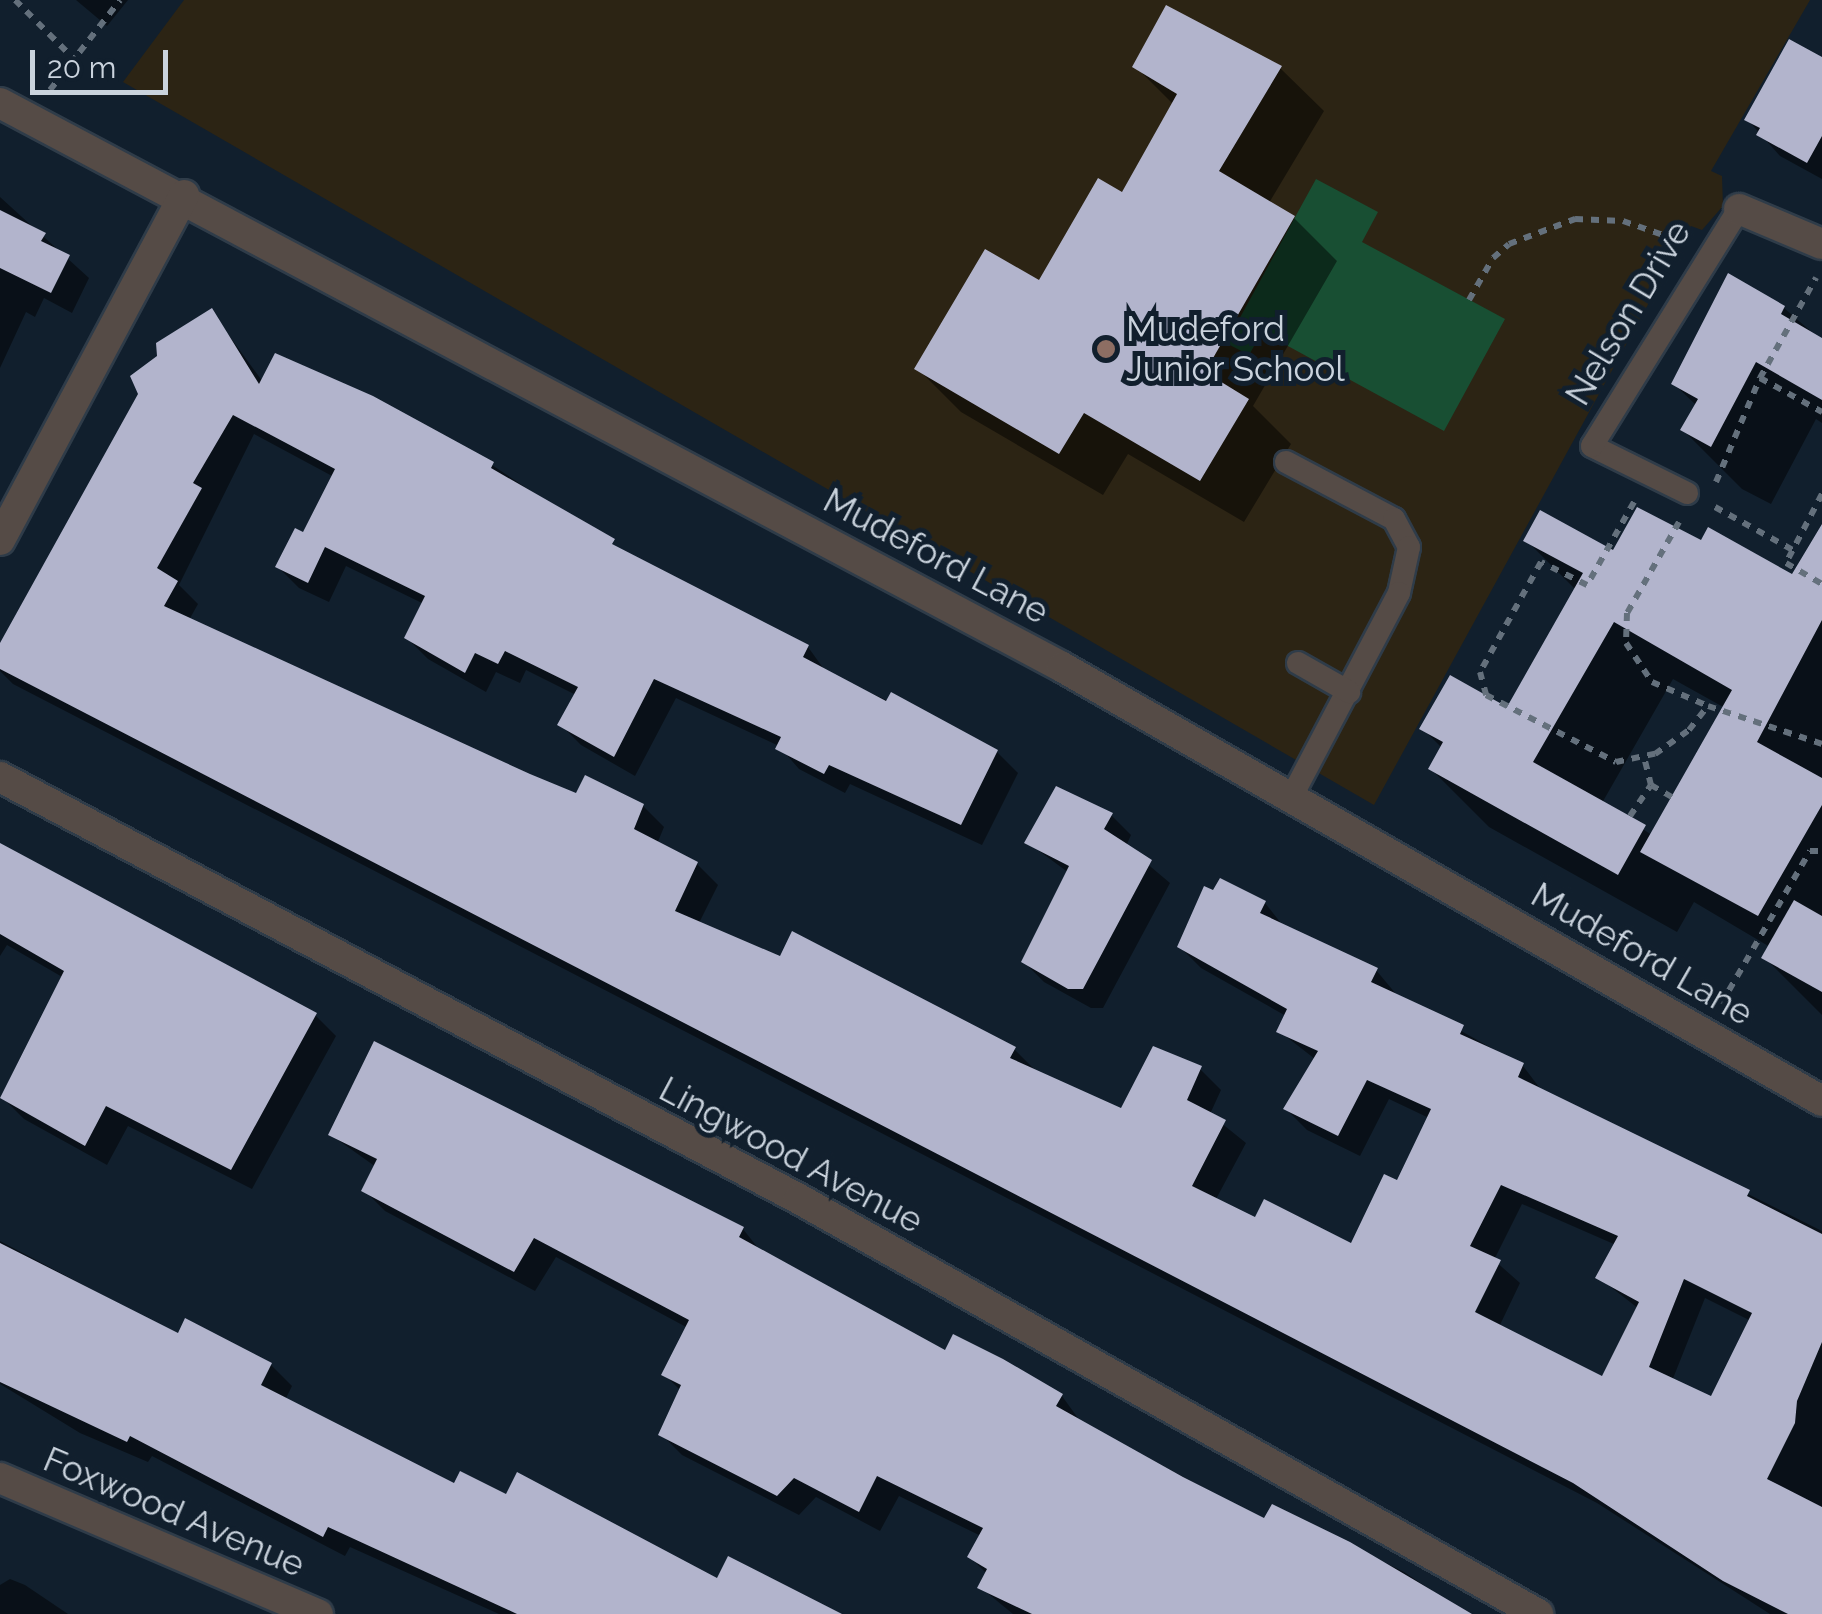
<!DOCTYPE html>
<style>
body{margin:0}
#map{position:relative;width:1822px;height:1614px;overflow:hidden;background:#111f2d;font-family:Raleway,sans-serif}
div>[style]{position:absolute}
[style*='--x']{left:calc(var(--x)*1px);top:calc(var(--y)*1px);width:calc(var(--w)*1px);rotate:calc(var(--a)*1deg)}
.education>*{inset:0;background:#2c2414}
.green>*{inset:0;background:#184f33}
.shadow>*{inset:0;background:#0007}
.building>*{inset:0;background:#b2b4cc}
.path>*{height:6px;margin-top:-3px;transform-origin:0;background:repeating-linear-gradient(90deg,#64707c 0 8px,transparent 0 16px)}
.roads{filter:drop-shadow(2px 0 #2f3c49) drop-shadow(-2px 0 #2f3c49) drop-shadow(0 2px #2f3c49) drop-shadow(0 -2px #2f3c49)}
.lane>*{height:22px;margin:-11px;padding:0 11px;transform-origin:11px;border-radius:11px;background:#554b46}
.street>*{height:30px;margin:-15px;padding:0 15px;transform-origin:15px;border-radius:15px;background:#554b46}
.dots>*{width:28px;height:28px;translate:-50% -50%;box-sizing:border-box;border:5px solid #111f2d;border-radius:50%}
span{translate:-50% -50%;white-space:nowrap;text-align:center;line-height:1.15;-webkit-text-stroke:10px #111f2d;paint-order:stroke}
.street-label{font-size:35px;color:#cad3dd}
.poi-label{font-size:35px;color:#cad3dd}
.left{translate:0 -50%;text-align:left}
.scale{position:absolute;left:30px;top:50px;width:138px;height:45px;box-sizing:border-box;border:5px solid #cad3dd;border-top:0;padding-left:12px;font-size:30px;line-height:35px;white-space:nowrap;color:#cad3dd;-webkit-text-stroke:8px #111f2d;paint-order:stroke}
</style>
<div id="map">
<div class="education">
<div style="clip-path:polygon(184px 0,1810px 0,1711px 171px,1722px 176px,1723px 206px,1702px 230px,1691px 226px,1374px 805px,123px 82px)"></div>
</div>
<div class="green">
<div style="clip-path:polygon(1316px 179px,1378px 212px,1362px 242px,1505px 319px,1444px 431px,1262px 332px,1249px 355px,1226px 343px)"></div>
</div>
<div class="shadow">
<div style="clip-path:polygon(76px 0,128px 0,107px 26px)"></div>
<div style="clip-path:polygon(1822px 60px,1822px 179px,1780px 156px,1747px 119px)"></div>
<div style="clip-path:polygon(1135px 66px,1280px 68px,1324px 111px,1269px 203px,1294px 218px,1337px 261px,1253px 406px,1291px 444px,1244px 522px,1128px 454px,1103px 495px,961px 412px,918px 369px,1040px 284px,1123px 195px,1174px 105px)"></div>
<div style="clip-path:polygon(0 197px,89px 278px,72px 313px,44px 298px,35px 317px,26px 312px,0 368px)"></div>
<div style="clip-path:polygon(1784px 308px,1822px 341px,1822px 423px,1816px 419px,1771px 504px,1742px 489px,1683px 430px,1697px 406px,1674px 384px)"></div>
<div style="clip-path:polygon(evenodd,211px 311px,263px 382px,492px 465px,627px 555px,808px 647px,826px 672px,997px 752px,1018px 773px,982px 845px,850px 784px,845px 793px,799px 769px,779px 746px,676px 698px,635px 776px,581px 745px,560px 724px,576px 695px,526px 670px,520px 683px,496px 672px,486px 692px,428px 659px,407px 638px,424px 604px,346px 566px,329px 602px,299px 588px,278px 567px,304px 535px,334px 477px,254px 434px,179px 585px,198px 604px,189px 620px,577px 796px,643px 806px,664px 827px,657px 844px,697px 864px,718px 885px,698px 925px,1014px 1049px,1035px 1070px,1122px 1111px,1200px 1069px,1221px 1090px,1210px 1114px,1246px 1143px,1215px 1201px,1256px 1221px,1352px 1246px,1399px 1183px,1429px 1118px,1389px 1099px,1360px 1156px,1307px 1130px,1286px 1109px,1315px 1059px,1279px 1031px,1286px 1016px,1201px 968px,1180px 947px,1265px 903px,1284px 927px,1376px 970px,1396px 994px,1523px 1066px,1542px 1091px,1822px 1231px,1822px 1614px,1770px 1614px,1597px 1503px,13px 684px,0 671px,0 649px,211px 311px,1522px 1204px,1616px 1245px,1598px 1277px,1639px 1309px,1603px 1380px,1499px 1327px,1520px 1283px,1494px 1260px,1522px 1204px,211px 311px,1705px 1298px,1751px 1321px,1712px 1399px,1672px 1381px,1705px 1298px)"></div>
<div style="clip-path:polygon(evenodd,1822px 529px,1822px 1015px,1764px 957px,1770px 947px,1694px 902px,1677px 932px,1489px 827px,1431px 769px,1442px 748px,1422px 728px,1508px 711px,1576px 590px,1526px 540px,1614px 553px,1702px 543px,1793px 578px,1822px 529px,1673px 679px,1725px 708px,1652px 835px,1602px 803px,1673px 679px)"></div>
<div style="clip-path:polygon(1111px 815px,1131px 835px,1126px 846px,1170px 883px,1103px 1008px,1091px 1008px,1044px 982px,1024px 962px,1069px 873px,1027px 842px)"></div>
<div style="clip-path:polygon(0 846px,315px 1015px,336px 1036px,252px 1189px,128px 1126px,107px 1165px,24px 1119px,2px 1097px,64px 978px,7px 945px,0 956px)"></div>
<div style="clip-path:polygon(331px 1135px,743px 1229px,762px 1253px,946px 1353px,1062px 1396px,1080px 1421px,1265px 1521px,1273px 1508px,1404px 1572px,1467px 1614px,1013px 1614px,980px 1587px,987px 1574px,970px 1557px,981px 1536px,899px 1496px,880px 1531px,816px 1497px,799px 1515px,682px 1455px,661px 1434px,681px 1391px,664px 1374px,688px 1328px,556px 1257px,535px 1291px,385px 1211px,364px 1190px,376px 1167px)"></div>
<div style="clip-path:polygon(0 1241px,180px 1336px,271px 1365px,292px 1386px,285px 1400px,455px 1486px,507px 1498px,718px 1582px,821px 1614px,499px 1614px,350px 1547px,345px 1556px,152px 1456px,148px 1462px,80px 1433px,0 1384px)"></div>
<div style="clip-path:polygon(10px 1579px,25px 1585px,68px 1614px,0 1614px,0 1585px)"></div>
</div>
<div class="building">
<div style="clip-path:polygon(1166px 5px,1282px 66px,1219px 171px,1295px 216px,1205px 372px,1249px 399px,1200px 481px,1084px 413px,1059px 454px,914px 369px,985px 249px,1039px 280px,1098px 178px,1122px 192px,1177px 94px,1132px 67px)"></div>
<div style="clip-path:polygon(1789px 39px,1822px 57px,1822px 136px,1807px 163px,1756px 135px,1760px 128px,1744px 120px)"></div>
<div style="clip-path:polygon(0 210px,46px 233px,41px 241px,70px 255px,51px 293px,0 268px)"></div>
<div style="clip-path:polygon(1728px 273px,1785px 306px,1781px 314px,1822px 338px,1822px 400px,1756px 362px,1711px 447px,1680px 430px,1698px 399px,1671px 384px)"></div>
<div style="clip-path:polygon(evenodd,212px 308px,259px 384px,275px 353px,373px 396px,494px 462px,491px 468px,615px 539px,612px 544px,809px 645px,803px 657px,886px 701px,891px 692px,998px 750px,961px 825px,829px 765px,824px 774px,775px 749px,781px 737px,654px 679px,614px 757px,557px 725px,578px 687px,505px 651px,498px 664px,475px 653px,465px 673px,404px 638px,425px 596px,325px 547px,308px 583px,275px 567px,295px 528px,303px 532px,335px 469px,233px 415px,193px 483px,202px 488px,157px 568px,178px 581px,164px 606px,530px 774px,576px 793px,585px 775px,644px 804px,634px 829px,698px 862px,675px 911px,780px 956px,792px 931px,1016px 1047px,1010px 1058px,1121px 1108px,1153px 1046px,1202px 1066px,1187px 1100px,1226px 1120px,1192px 1186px,1255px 1217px,1264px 1199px,1351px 1243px,1384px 1174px,1397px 1180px,1431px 1109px,1367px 1080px,1338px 1136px,1283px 1109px,1318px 1051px,1276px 1032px,1287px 1009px,1177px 947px,1204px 886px,1213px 890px,1220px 878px,1266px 901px,1260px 913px,1378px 968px,1371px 982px,1464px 1025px,1460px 1034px,1524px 1063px,1518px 1077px,1750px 1190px,1747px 1196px,1822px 1234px,1822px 1342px,1797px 1401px,1795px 1423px,1767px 1479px,1822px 1507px,1822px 1614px,1788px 1614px,1723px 1581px,1573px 1483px,0 669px,0 643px,138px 394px,130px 376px,157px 356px,156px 343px,212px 308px,1501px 1185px,1618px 1236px,1595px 1278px,1639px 1302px,1602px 1376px,1475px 1312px,1501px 1260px,1470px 1246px,1501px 1185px,212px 308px,1684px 1279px,1752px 1313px,1711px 1396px,1649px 1367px,1684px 1279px)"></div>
<div style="clip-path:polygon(1637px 507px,1701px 540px,1708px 527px,1792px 574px,1822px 524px,1822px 620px,1757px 742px,1822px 778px,1822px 805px,1758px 916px,1640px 852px,1732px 690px,1614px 622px,1533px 762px,1646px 825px,1618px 875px,1428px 769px,1443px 742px,1419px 729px,1450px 675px,1507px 707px,1583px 573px,1523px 541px,1540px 510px,1613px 550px)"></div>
<div style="clip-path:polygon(1056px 786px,1113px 813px,1104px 829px,1152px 860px,1083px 989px,1068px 989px,1021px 962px,1069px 866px,1024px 843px)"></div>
<div style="clip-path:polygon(0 843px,317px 1013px,231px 1170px,106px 1106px,85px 1146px,0 1098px,64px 971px,0 934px)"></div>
<div style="clip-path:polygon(1794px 900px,1822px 916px,1822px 992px,1761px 958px)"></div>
<div style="clip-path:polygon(374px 1041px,744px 1227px,739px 1237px,945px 1350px,953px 1334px,1003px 1359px,1063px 1394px,1056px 1406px,1183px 1477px,1264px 1518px,1272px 1504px,1350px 1542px,1472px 1614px,1032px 1614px,977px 1588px,987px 1569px,967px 1557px,983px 1528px,877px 1476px,859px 1512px,794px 1478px,777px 1496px,658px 1435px,681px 1385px,661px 1375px,689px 1320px,534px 1238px,514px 1272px,361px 1191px,377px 1159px,328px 1135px)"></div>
<div style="clip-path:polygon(0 1243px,178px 1333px,185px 1318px,272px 1363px,261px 1385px,454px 1483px,460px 1471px,506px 1494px,517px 1472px,717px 1578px,728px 1556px,842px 1614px,517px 1614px,328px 1527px,323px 1537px,130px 1436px,127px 1442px,0 1382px)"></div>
</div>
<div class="path">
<div style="--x:15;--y:0;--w:83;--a:45"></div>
<div style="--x:50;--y:90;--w:114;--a:-52.1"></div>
<div style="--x:1469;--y:300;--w:48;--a:-60.3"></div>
<div style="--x:1493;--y:258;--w:21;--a:-41"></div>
<div style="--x:1509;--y:244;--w:71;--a:-20.7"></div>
<div style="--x:1575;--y:219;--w:48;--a:2.4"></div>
<div style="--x:1623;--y:221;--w:64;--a:19.3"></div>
<div style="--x:1760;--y:378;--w:71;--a:28.7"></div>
<div style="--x:1716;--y:482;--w:113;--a:-67.1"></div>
<div style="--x:1760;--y:378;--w:115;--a:-60.8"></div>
<div style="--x:1822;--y:494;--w:78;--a:117.6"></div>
<div style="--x:1786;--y:563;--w:42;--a:30.3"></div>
<div style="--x:1634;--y:502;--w:95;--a:119.5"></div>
<div style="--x:1587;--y:585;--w:51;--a:-153.4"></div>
<div style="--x:1541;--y:562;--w:126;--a:119"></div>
<div style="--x:1480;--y:672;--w:24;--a:75"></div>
<div style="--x:1486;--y:695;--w:146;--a:27.3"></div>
<div style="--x:1616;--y:762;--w:40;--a:-12"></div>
<div style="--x:1655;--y:754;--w:42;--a:-35.2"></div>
<div style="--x:1689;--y:730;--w:31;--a:-52"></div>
<div style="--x:1708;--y:706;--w:120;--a:18.4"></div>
<div style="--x:1715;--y:507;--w:89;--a:28.9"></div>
<div style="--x:1679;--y:522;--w:105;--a:119.7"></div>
<div style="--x:1627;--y:613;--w:30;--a:92"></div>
<div style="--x:1626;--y:643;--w:47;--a:56.3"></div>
<div style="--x:1652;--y:682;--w:61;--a:23.2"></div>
<div style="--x:1651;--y:785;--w:24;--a:30"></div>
<div style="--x:1630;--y:816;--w:37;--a:-56"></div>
<div style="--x:1651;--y:785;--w:30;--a:-104"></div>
<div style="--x:1721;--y:1004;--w:177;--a:-59.8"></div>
<div style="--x:1810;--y:851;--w:12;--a:0"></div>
</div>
<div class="roads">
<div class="lane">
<div style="--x:1286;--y:462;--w:122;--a:27.8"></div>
<div style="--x:1394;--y:519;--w:32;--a:62"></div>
<div style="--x:1409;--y:547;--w:47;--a:102.3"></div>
<div style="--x:1399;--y:593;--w:229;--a:117.8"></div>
<div style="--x:1687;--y:493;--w:106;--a:-153.7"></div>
<div style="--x:1592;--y:446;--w:279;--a:-58.2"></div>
<div style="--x:1298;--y:663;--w:59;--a:29.6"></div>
</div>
<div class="street">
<div style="--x:0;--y:103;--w:1202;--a:27.97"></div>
<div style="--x:1062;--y:667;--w:875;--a:29.73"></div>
<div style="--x:1739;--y:209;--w:90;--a:22.9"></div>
<div style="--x:0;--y:540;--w:391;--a:-61.9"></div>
<div style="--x:0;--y:777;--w:904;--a:27.84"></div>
<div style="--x:799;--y:1199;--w:848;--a:29.32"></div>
<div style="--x:0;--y:1478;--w:346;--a:23.2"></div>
</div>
</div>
<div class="dots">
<div style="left:1106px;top:349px;background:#8d6e63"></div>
</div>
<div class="street-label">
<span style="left:1628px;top:313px;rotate:-59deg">Nelson Drive</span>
<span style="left:936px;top:556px;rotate:28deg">Mudeford Lane</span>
<span style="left:1642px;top:954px;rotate:30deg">Mudeford Lane</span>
<span style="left:791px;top:1155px;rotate:28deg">Lingwood Avenue</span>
<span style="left:174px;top:1512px;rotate:23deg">Foxwood Avenue</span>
</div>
<div class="poi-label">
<span class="left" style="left:1126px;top:349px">Mudeford<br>Junior School</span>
</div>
<div class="scale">20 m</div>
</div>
